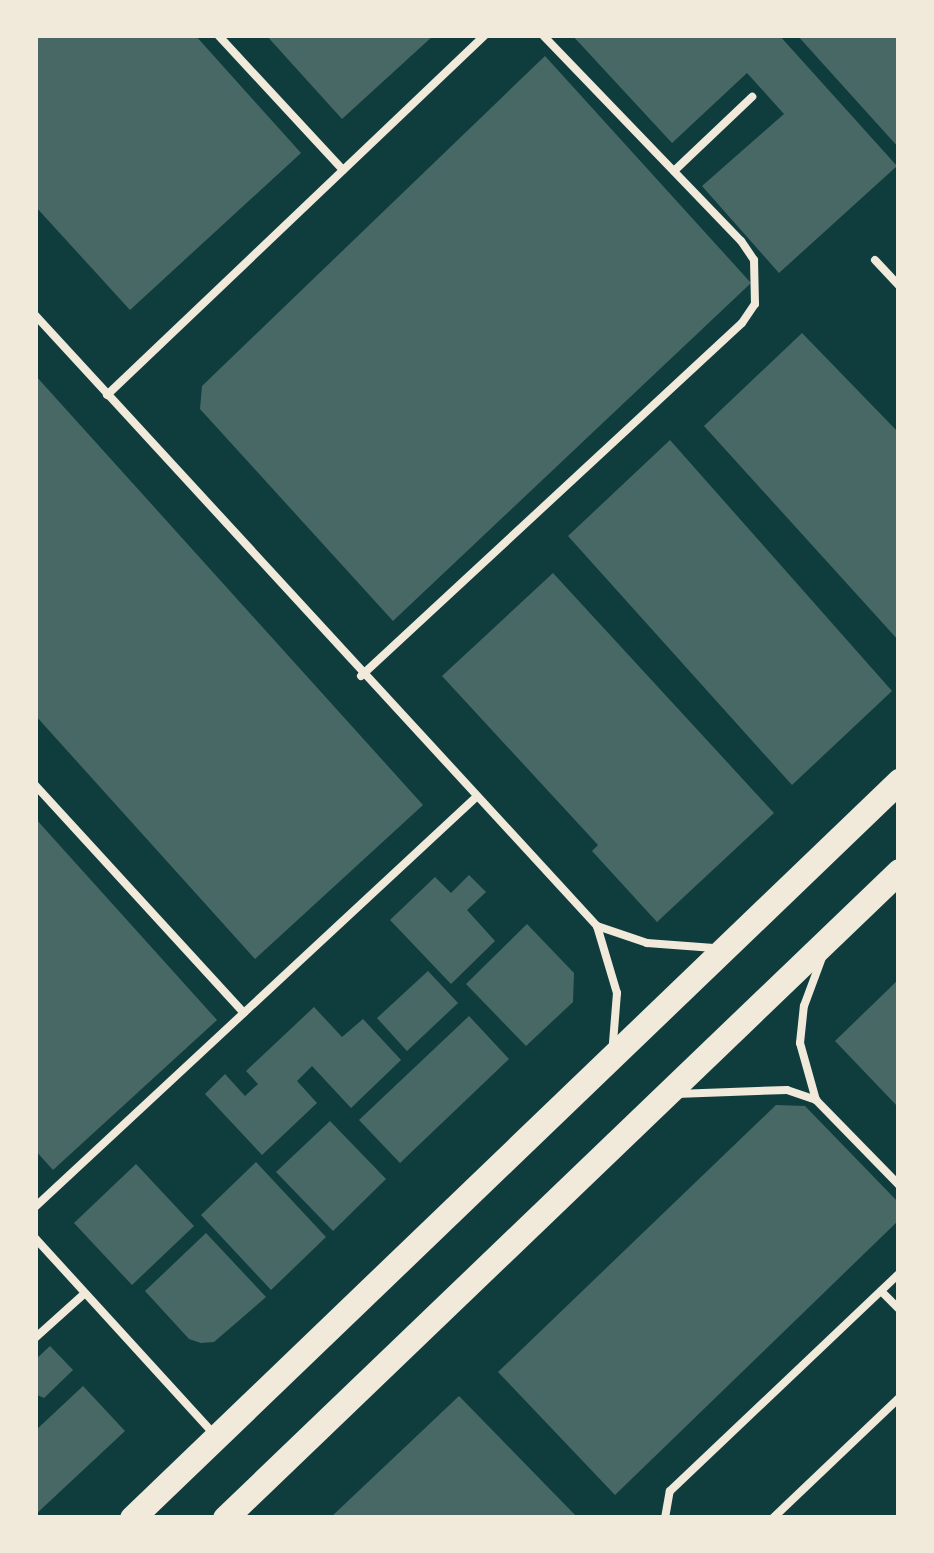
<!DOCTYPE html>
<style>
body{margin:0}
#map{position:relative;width:934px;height:1553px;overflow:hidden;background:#0f3d3e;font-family:Spectral,serif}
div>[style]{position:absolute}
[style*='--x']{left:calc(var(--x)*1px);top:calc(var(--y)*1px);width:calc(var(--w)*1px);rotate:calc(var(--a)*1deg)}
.building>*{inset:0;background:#486865}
.service>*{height:8px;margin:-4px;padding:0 4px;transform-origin:4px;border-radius:4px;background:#f1e9da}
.primary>*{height:25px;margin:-12.5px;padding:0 12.5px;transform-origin:12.5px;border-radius:12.5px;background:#f1e9da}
span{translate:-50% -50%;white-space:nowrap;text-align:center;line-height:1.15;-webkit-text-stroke:9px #f1e9da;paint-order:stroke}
.frame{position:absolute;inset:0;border:38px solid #f1e9da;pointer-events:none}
</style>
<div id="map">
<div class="building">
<div style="clip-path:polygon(35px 35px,195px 35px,301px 153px,130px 310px,35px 206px)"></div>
<div style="clip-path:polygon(266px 35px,434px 35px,342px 119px)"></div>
<div style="clip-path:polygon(572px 35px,779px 35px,897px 166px,779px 273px,702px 186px,784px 114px,747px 73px,672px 143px)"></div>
<div style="clip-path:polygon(797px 35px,899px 35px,899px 148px)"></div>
<div style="clip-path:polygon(545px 56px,751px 283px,393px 621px,200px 409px,202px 386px)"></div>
<div style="clip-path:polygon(802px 333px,899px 433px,899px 641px,704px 426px)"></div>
<div style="clip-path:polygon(35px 375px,423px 805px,255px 959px,35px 715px)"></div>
<div style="clip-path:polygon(670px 440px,892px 691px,792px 785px,568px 536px)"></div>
<div style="clip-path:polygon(553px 573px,774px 813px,657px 922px,592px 851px,598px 845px,442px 676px)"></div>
<div style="clip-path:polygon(35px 818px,217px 1020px,53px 1170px,35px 1150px)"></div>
<div style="clip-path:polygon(469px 875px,486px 892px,467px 910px,495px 941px,451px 984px,390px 920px,435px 877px,451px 893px)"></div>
<div style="clip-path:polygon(527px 924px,574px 973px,573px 1002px,526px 1046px,466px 984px)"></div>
<div style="clip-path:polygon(428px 971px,458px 1003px,407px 1051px,377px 1018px)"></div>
<div style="clip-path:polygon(899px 979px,899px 1108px,835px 1041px)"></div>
<div style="clip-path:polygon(314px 1007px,342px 1037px,363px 1019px,401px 1060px,351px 1108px,312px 1066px,297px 1081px,317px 1103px,262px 1155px,205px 1094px,225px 1074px,245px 1096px,258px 1084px,246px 1071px)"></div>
<div style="clip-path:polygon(469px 1016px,509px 1059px,400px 1163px,359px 1120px)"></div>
<div style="clip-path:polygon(776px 1105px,805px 1106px,899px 1203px,899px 1220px,615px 1495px,498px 1372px)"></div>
<div style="clip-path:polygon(330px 1121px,386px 1179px,333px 1231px,276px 1172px)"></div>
<div style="clip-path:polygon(256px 1162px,326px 1237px,271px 1290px,201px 1215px)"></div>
<div style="clip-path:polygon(136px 1164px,194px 1226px,132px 1285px,74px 1223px)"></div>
<div style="clip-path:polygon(206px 1233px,266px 1297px,214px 1342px,201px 1343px,189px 1339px,145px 1291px)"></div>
<div style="clip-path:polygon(50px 1346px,73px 1370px,44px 1398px,35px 1394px,35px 1360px)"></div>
<div style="clip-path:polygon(83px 1386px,125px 1431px,35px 1515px,35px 1431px)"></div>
<div style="clip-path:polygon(459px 1396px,578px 1518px,330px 1518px)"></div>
</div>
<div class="service">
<div style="--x:218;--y:35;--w:184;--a:47.2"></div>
<div style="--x:674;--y:171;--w:108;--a:-43.5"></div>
<div style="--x:875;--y:260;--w:35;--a:47"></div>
<div style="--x:35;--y:315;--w:830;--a:47.39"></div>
<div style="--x:597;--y:926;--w:70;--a:73.4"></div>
<div style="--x:617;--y:993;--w:50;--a:94.6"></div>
<div style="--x:107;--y:395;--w:522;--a:-43.6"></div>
<div style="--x:361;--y:676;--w:519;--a:-42.82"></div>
<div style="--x:742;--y:323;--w:23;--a:-56"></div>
<div style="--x:755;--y:304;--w:44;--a:-91.3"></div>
<div style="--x:754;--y:260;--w:23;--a:-124"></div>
<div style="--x:741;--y:241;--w:286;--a:-133.9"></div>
<div style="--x:35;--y:785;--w:309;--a:47.5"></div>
<div style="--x:597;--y:926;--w:53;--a:18.8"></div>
<div style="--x:647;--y:943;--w:67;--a:4.3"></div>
<div style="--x:676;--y:1094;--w:111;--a:-2.1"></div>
<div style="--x:787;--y:1090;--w:31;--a:19"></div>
<div style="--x:816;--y:1100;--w:119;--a:45.7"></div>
<div style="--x:816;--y:1100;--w:59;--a:-105.7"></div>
<div style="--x:800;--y:1043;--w:37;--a:-84"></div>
<div style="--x:804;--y:1006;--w:54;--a:-69.6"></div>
<div style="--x:35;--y:1207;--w:599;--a:-42.9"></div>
<div style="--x:35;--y:1238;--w:265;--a:47.6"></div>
<div style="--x:881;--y:1291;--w:25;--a:45"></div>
<div style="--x:35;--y:1338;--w:67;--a:-42"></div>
<div style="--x:665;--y:1518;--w:27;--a:-80"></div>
<div style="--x:670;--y:1491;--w:315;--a:-43.5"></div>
<div style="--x:773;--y:1518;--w:174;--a:-43.6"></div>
</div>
<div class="primary">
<div style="--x:132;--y:1518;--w:1064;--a:-43.86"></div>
<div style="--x:225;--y:1518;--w:934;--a:-43.83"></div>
</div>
<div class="frame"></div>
</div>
